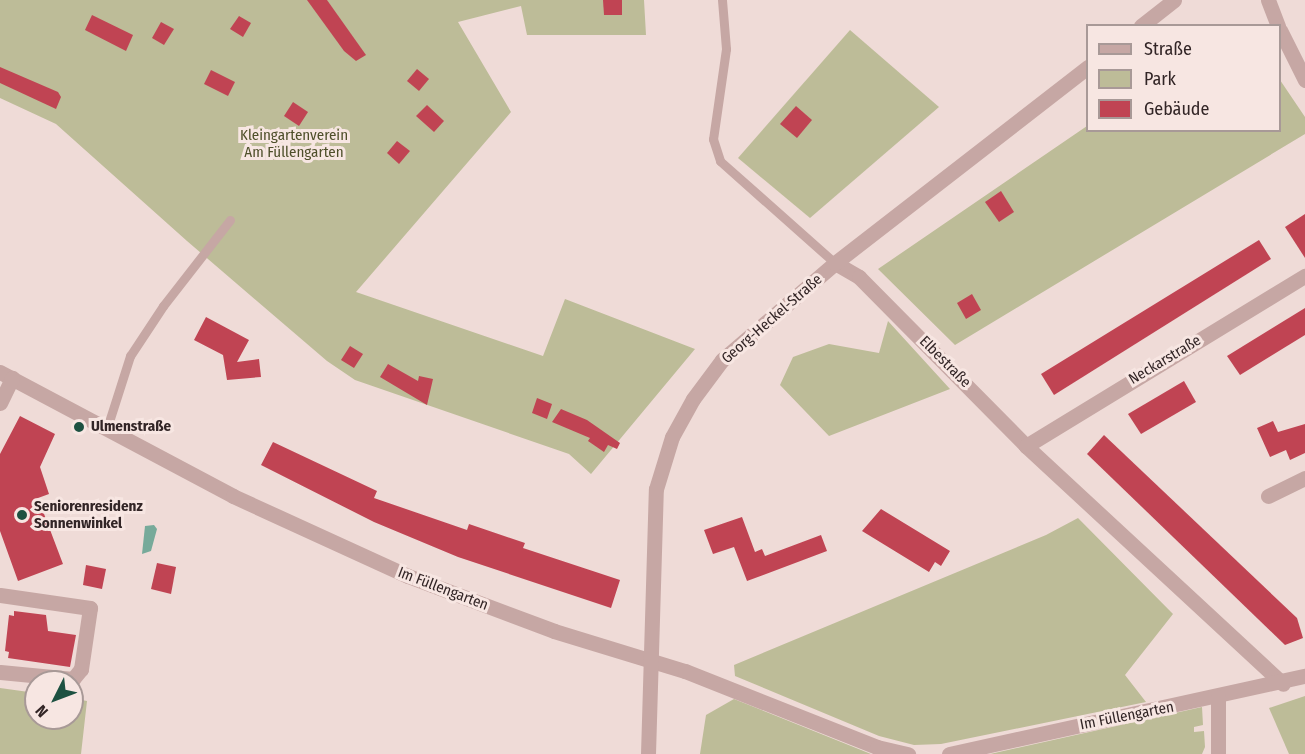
<!DOCTYPE html>
<meta charset="utf-8">
<style>
body{margin:0}
#map{position:relative;width:1305px;height:754px;overflow:hidden;background:#efdbd7;font-family:"Fira Sans Condensed",sans-serif}
div>[style]{position:absolute}
[style*='--x']{left:calc(var(--x)*1px);top:calc(var(--y)*1px);width:calc(var(--w)*1px);rotate:calc(var(--a)*1deg)}
.green>*{inset:0;background:#bdbc98}
.water>*{inset:0;background:#77aa9a}
.building>*{inset:0;background:#c04453}
.service>*{height:9px;margin:-4.5px;padding:0 4.5px;transform-origin:4.5px;border-radius:4.5px;background:#c6a7a4}
.minor>*{height:15px;margin:-7.5px;padding:0 7.5px;transform-origin:7.5px;border-radius:7.5px;background:#c6a7a4}
.tertiary>*{height:15px;margin:-7.5px;padding:0 7.5px;transform-origin:7.5px;border-radius:7.5px;background:#c6a7a4}
.dots>*{width:16px;height:16px;translate:-50% -50%;box-sizing:border-box;border:3px solid #f7e6e2;border-radius:50%}
span{translate:-50% -50%;white-space:nowrap;text-align:center;line-height:1.15;-webkit-text-stroke:6px #f7e6e2;paint-order:stroke}
.park-label{font-size:15px;color:#4e4f2a}
.street-label{font-size:15px;color:#322526}
.poi-label{font-size:15px;color:#322526;font-weight:700}
.left{translate:0 -50%;text-align:left}
.legend{position:absolute;left:1086px;top:24px;width:195px;height:108px;box-sizing:border-box;background:#f7e6e2;border:2px solid #a89997;margin:0;padding:8px 10px;list-style:none;font-size:18px;color:#322526}
.legend li{display:flex;align-items:center;gap:12px;height:30px}
.legend b{width:30px;border:2px solid #a89997}
.north{position:absolute;left:24px;top:670px;width:60px;height:60px;box-sizing:border-box;background:#f7e6e2;border:2px solid #a89997;border-radius:50%;rotate:228deg;font-size:16px;font-weight:700;line-height:24px;text-align:center;color:#322526}
.north::after{content:'';display:block;margin:auto;width:21px;height:27px;background:#1d5141;clip-path:polygon(50% 0,100% 100%,50% 72%,0 100%)}
</style>
<div id="map">
<div class="green">
<div style="clip-path:polygon(0 0,644px 0,646px 35px,527px 35px,521px 6px,458px 22px,511px 112px,356px 292px,543px 356px,565px 299px,695px 349px,591px 474px,569px 454px,355px 380px,327px 361px,187px 241px,56px 124px,0 98px)"></div>
<div style="clip-path:polygon(850px 30px,939px 107px,810px 218px,738px 158px)"></div>
<div style="clip-path:polygon(1280px 80px,1305px 117px,1305px 134px,955px 345px,878px 269px,1087px 126px,1088px 130px,1280px 130px)"></div>
<div style="clip-path:polygon(888px 321px,950px 389px,829px 436px,780px 385px,793px 357px,829px 344px,879px 353px)"></div>
<div style="clip-path:polygon(1078px 518px,1173px 614px,1125px 675px,1146px 702px,941px 744px,914px 745px,879px 736px,735px 676px,734px 665px,1046px 535px)"></div>
<div style="clip-path:polygon(0 688px,36px 693px,36px 718px,72px 718px,72px 698px,87px 701px,81px 754px,0 754px)"></div>
<div style="clip-path:polygon(1305px 696px,1305px 754px,1289px 754px,1269px 708px)"></div>
<div style="clip-path:polygon(734px 699px,871px 754px,700px 754px,706px 715px)"></div>
<div style="clip-path:polygon(1202px 707px,1203px 725px,1194px 727px,1194px 732px,1204px 731px,1205px 747px,1202px 754px,990px 754px)"></div>
</div>
<div class="water">
<div style="clip-path:polygon(154px 525px,157px 529px,151px 551px,142px 554px,145px 526px)"></div>
</div>
<div class="building">
<div style="clip-path:polygon(307px 0,327px 0,366px 55px,356px 61px,344px 51px)"></div>
<div style="clip-path:polygon(603px 0,622px 0,622px 15px,604px 15px)"></div>
<div style="clip-path:polygon(92px 15px,133px 35px,126px 51px,85px 30px)"></div>
<div style="clip-path:polygon(239px 16px,251px 23px,243px 37px,230px 29px)"></div>
<div style="clip-path:polygon(161px 22px,174px 29px,164px 45px,152px 38px)"></div>
<div style="clip-path:polygon(0 67px,58px 92px,61px 97px,56px 109px,0 83px)"></div>
<div style="clip-path:polygon(417px 69px,429px 79px,419px 91px,407px 81px)"></div>
<div style="clip-path:polygon(211px 70px,235px 82px,228px 96px,204px 84px)"></div>
<div style="clip-path:polygon(293px 102px,308px 112px,299px 126px,284px 116px)"></div>
<div style="clip-path:polygon(427px 105px,444px 121px,434px 132px,416px 116px)"></div>
<div style="clip-path:polygon(796px 106px,812px 120px,797px 138px,780px 124px)"></div>
<div style="clip-path:polygon(397px 141px,410px 151px,399px 164px,387px 153px)"></div>
<div style="clip-path:polygon(1001px 191px,1014px 212px,999px 222px,985px 202px)"></div>
<div style="clip-path:polygon(1305px 214px,1305px 258px,1285px 227px)"></div>
<div style="clip-path:polygon(1259px 240px,1271px 259px,1054px 395px,1041px 374px)"></div>
<div style="clip-path:polygon(972px 294px,981px 310px,966px 319px,957px 303px)"></div>
<div style="clip-path:polygon(1305px 308px,1305px 335px,1240px 375px,1227px 356px)"></div>
<div style="clip-path:polygon(206px 317px,249px 340px,237px 362px,259px 359px,261px 377px,227px 380px,223px 355px,194px 340px)"></div>
<div style="clip-path:polygon(350px 346px,363px 354px,354px 368px,341px 360px)"></div>
<div style="clip-path:polygon(388px 364px,418px 381px,419px 376px,433px 379px,427px 405px,380px 377px)"></div>
<div style="clip-path:polygon(1184px 381px,1196px 402px,1141px 434px,1128px 414px)"></div>
<div style="clip-path:polygon(537px 398px,552px 404px,547px 419px,532px 413px)"></div>
<div style="clip-path:polygon(561px 409px,587px 420px,620px 443px,617px 449px,608px 445px,604px 452px,588px 441px,590px 438px,552px 422px)"></div>
<div style="clip-path:polygon(20px 416px,55px 434px,40px 467px,49px 494px,38px 498px,63px 564px,18px 581px,0 531px,0 454px)"></div>
<div style="clip-path:polygon(1273px 421px,1278px 432px,1305px 424px,1305px 453px,1290px 460px,1286px 450px,1270px 457px,1257px 428px)"></div>
<div style="clip-path:polygon(1104px 435px,1297px 618px,1303px 638px,1285px 645px,1087px 454px)"></div>
<div style="clip-path:polygon(273px 442px,377px 491px,374px 498px,467px 530px,469px 524px,525px 543px,523px 548px,620px 580px,611px 608px,458px 557px,374px 522px,261px 465px)"></div>
<div style="clip-path:polygon(881px 509px,950px 551px,941px 566px,935px 562px,929px 572px,862px 531px)"></div>
<div style="clip-path:polygon(742px 517px,755px 552px,762px 549px,765px 556px,821px 535px,827px 551px,747px 581px,734px 547px,713px 554px,704px 530px)"></div>
<div style="clip-path:polygon(157px 563px,176px 567px,171px 594px,151px 589px)"></div>
<div style="clip-path:polygon(86px 565px,106px 569px,102px 589px,83px 585px)"></div>
<div style="clip-path:polygon(14px 611px,46px 615px,48px 631px,76px 635px,70px 667px,8px 658px,9px 652px,5px 651px,9px 615px,14px 616px)"></div>
</div>
<div class="service">
<div style="--x:722;--y:0;--w:49;--a:85.3"></div>
<div style="--x:726;--y:49;--w:91;--a:98.2"></div>
<div style="--x:713;--y:139;--w:23;--a:72"></div>
<div style="--x:720;--y:161;--w:154;--a:41.6"></div>
<div style="--x:107;--y:428;--w:76;--a:-72.3"></div>
<div style="--x:130;--y:356;--w:60;--a:-56.6"></div>
<div style="--x:163;--y:306;--w:109;--a:-52.1"></div>
</div>
<div class="minor">
<div style="--x:1268;--y:0;--w:28;--a:69"></div>
<div style="--x:1280;--y:30;--w:56;--a:63.4"></div>
<div style="--x:835;--y:263;--w:28;--a:30"></div>
<div style="--x:859;--y:277;--w:238;--a:45.3"></div>
<div style="--x:1026;--y:446;--w:350;--a:42.8"></div>
<div style="--x:0;--y:372;--w:264;--a:28"></div>
<div style="--x:233;--y:496;--w:192;--a:24.6"></div>
<div style="--x:408;--y:576;--w:156;--a:20.6"></div>
<div style="--x:554;--y:631;--w:137;--a:17"></div>
<div style="--x:685;--y:671;--w:206;--a:21.6"></div>
<div style="--x:877;--y:747;--w:32;--a:13"></div>
<div style="--x:0;--y:403;--w:28;--a:-64"></div>
<div style="--x:1026;--y:446;--w:327;--a:-31.4"></div>
<div style="--x:1268;--y:496;--w:41;--a:-25.9"></div>
<div style="--x:0;--y:595;--w:91;--a:8.2"></div>
<div style="--x:90;--y:608;--w:62;--a:98.4"></div>
<div style="--x:81;--y:669;--w:13;--a:129"></div>
<div style="--x:73;--y:679;--w:73;--a:-174.5"></div>
<div style="--x:949;--y:754;--w:364;--a:-12.4"></div>
<div style="--x:1218;--y:754;--w:57;--a:-90"></div>
</div>
<div class="tertiary">
<div style="--x:1141;--y:26;--w:42;--a:-38.2"></div>
<div style="--x:648;--y:754;--w:265;--a:-88.3"></div>
<div style="--x:656;--y:489;--w:54;--a:-72.9"></div>
<div style="--x:672;--y:437;--w:43;--a:-61.1"></div>
<div style="--x:693;--y:399;--w:49;--a:-53.4"></div>
<div style="--x:722;--y:360;--w:149;--a:-40.6"></div>
<div style="--x:835;--y:263;--w:320;--a:-37.8"></div>
</div>
<div class="dots">
<div style="left:79px;top:427px;background:#1d5141"></div>
<div style="left:22px;top:515px;background:#1d5141"></div>
</div>
<div class="park-label">
<span style="left:294px;top:144px">Kleingartenverein<br>Am Füllengarten</span>
</div>
<div class="street-label">
<span style="left:772px;top:319px;rotate:-41deg">Georg-Heckel-Straße</span>
<span style="left:1165px;top:360px;rotate:-31deg">Neckarstraße</span>
<span style="left:945px;top:362px;rotate:45deg">Elbestraße</span>
<span style="left:443px;top:589px;rotate:21deg">Im Füllengarten</span>
<span style="left:1127px;top:716px;rotate:-11deg">Im Füllengarten</span>
</div>
<div class="poi-label">
<span class="left" style="left:91px;top:427px">Ulmenstraße</span>
<span class="left" style="left:34px;top:515px">Seniorenresidenz<br>Sonnenwinkel</span>
</div>
<ul class="legend">
<li><b style="height:8px;background:#c6a7a4"></b>Straße</li>
<li><b style="height:16px;background:#bdbc98"></b>Park</li>
<li><b style="height:16px;background:#c04453"></b>Gebäude</li>
</ul>
<div class="north">N</div>
</div>
